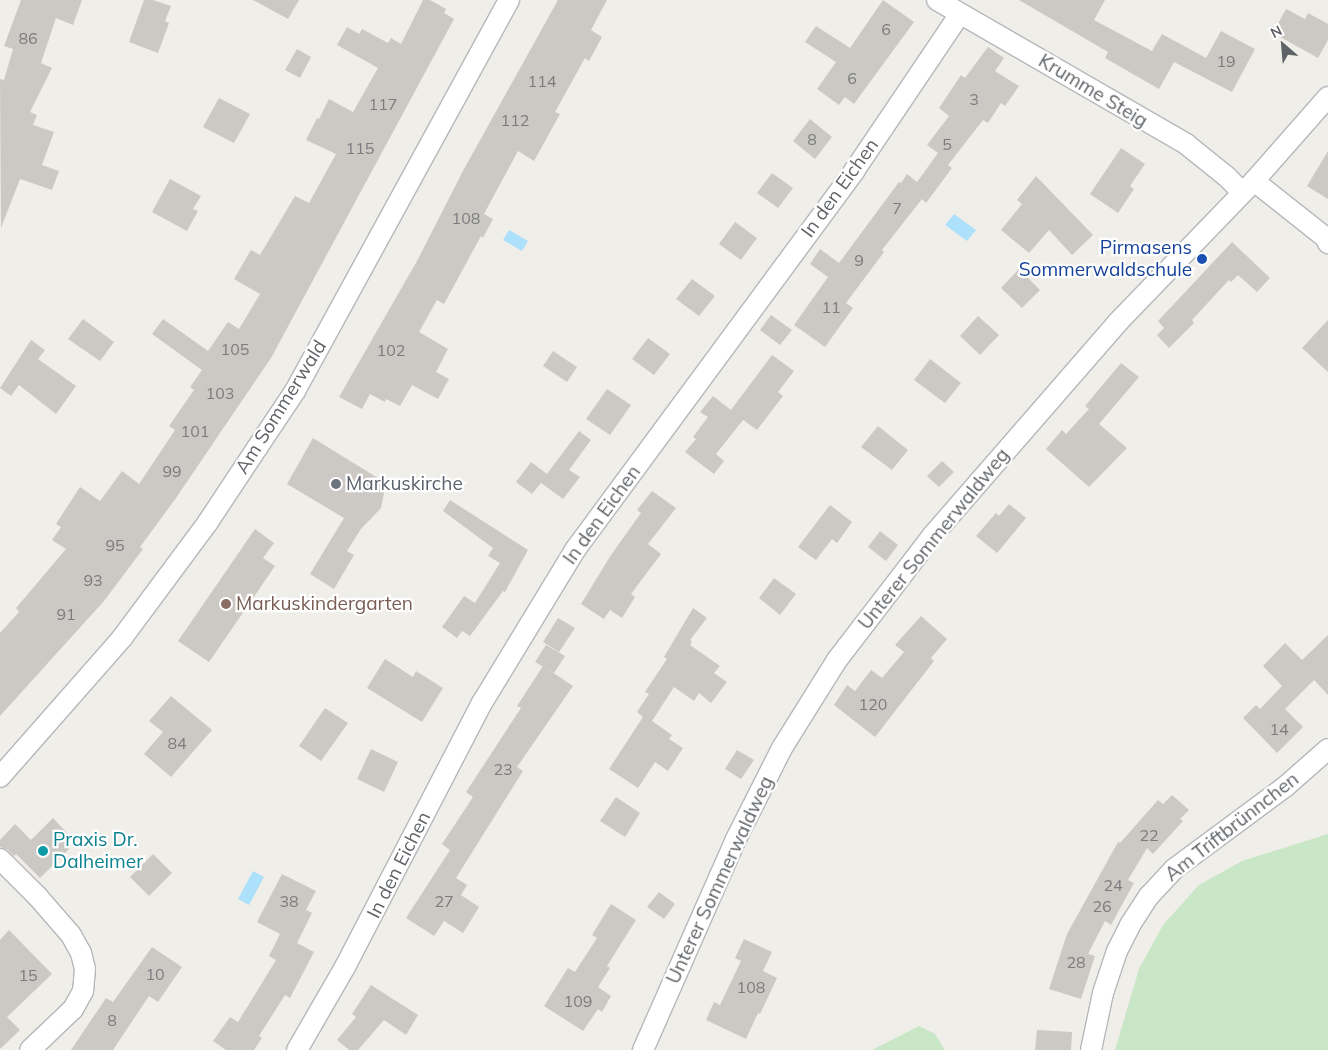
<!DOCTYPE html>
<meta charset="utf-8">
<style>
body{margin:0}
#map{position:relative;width:1328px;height:1050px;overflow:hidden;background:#f0eee8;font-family:Mulish,sans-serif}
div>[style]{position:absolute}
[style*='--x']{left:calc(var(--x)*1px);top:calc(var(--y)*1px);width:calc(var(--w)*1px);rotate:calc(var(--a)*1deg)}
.green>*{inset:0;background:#c9e6c6}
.water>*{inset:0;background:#ade0fb}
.building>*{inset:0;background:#ccc9c4}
.roads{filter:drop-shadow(1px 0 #b5b8bb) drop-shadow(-1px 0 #b5b8bb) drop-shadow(0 1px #b5b8bb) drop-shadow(0 -1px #b5b8bb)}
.minor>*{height:20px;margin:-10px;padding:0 10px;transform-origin:10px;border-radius:10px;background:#fff}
.dots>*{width:14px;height:14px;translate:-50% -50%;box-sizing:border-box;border:2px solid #fff;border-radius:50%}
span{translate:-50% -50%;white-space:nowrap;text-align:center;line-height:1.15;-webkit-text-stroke:4.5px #fff;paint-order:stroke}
.number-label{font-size:16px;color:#7a7c7e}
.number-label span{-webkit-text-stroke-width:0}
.street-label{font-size:19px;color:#5f6367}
.transit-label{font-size:19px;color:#164399}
.right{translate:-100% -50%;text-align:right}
.worship-label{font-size:19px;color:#5b616d}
.left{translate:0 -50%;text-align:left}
.education-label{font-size:19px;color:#785e54}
.culture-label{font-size:19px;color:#0d838f}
.north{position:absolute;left:1258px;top:20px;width:50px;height:50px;-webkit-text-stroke:4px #fff;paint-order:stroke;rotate:333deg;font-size:14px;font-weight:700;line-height:20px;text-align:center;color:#5f6367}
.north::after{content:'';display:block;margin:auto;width:18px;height:22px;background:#5f6367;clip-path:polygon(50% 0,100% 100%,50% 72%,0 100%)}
</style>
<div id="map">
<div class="green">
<div style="clip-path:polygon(1328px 834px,1328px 1050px,1115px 1050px,1139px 969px,1163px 925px,1199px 885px,1242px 861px)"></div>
<div style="clip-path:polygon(919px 1026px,935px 1034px,945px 1050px,872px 1050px)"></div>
</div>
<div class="water">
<div style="clip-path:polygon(954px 214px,976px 230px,967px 241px,945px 225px)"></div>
<div style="clip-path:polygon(509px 230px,528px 241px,522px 251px,503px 240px)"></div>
<div style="clip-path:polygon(253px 871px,264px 877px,249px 905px,238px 899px)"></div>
</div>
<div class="building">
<div style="clip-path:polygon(21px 0,82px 0,73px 25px,56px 18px,41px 63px,52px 68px,30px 112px,37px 115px,33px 125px,54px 132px,42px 165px,59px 171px,52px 190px,20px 179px,1px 228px,0 79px,4px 80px,13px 49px,4px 46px)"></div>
<div style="clip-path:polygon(144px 0,153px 0,171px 6px,165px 21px,169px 23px,158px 53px,129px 42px)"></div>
<div style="clip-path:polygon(253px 0,299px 0,288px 19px)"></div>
<div style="clip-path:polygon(423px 0,430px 0,446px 9px,444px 13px,454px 19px,271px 358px,176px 498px,140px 547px,143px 549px,104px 601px,0 716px,0 633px,19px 612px,16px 608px,66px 549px,52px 540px,61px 527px,56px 524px,80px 487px,100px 501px,122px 471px,139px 484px,175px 430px,169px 426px,194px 390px,190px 387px,202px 370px,152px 334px,163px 319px,208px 351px,228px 322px,239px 329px,260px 294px,234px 279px,251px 250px,260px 255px,295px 196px,309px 203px,336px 154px,306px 140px,317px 118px,319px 119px,329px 99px,353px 112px,378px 68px,337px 45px,347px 27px,359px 34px,362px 29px,388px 43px,391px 38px,401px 44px)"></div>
<div style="clip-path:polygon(558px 0,607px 0,591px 30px,602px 37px,589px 61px,585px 58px,555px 112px,560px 114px,534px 161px,518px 151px,484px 214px,493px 219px,483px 238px,481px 236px,444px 304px,437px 300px,419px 332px,448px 349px,436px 372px,449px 379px,438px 399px,412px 385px,400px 406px,386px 399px,385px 402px,370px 394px,362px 409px,339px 397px,417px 261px,464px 169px)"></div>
<div style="clip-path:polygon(883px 0,914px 22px,854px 104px,845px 97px,839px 105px,817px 89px,836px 62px,805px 42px,816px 26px,850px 48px)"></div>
<div style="clip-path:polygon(1019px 0,1105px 0,1094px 20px,1152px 51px,1162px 34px,1206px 58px,1221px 31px,1255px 49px,1232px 92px,1174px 62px,1159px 89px,1105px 58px,1108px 52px)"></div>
<div style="clip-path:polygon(1286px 9px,1305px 19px,1308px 13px,1328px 24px,1328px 40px,1318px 58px,1273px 33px)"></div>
<div style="clip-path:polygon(988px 47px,1004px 58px,995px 71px,1019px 86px,1005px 106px,1001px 103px,988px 123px,983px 120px,948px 165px,952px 168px,926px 203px,922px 199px,882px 250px,884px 252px,846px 303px,853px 308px,825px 347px,794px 325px,828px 277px,810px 264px,820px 249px,839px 263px,899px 182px,901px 183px,907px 174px,917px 182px,938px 153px,927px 145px,949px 116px,939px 108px,961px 75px,965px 78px)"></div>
<div style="clip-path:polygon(297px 49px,311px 57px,300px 78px,285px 70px)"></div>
<div style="clip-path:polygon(219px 98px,250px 114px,234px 143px,203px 127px)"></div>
<div style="clip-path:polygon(810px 119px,832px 137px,815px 159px,793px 141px)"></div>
<div style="clip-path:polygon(1121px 148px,1145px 164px,1130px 186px,1134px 189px,1118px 213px,1090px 194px)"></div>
<div style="clip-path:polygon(1328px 151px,1328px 199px,1307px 186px)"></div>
<div style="clip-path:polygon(772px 173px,793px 188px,778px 208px,757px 193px)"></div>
<div style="clip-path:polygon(1036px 176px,1093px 235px,1072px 255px,1049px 230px,1029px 253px,1001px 230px,1022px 204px,1017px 200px)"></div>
<div style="clip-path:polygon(170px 179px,201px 196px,193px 209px,198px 211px,187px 231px,152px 212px)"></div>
<div style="clip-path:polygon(735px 222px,757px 238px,741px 260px,719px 244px)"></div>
<div style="clip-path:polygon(1232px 242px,1270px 278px,1257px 292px,1238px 275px,1231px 282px,1229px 280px,1192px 320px,1194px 323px,1169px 348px,1157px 335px,1164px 328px,1158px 321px)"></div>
<div style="clip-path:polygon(1019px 269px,1040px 290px,1022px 308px,1001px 288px)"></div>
<div style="clip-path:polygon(692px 279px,715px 296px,699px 316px,676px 299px)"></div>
<div style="clip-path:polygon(771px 315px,792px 330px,780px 345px,760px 330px)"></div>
<div style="clip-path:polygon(978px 316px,999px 335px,980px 355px,960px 336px)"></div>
<div style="clip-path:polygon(83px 319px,114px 342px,100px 361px,68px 339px)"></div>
<div style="clip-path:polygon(1328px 320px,1328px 372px,1302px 348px)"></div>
<div style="clip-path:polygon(648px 338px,670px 354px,654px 375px,632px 359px)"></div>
<div style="clip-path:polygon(31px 340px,45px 350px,38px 359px,76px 386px,56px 414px,19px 385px,11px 396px,0 388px)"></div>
<div style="clip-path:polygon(553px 351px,577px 367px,567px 382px,543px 366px)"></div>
<div style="clip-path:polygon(772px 355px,794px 371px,778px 392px,783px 396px,757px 430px,743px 420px,716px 454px,724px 461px,714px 474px,685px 452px,696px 439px,693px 437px,708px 417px,700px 412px,713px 396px,731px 410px)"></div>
<div style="clip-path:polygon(930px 359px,961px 383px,945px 403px,914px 380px)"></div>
<div style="clip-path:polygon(1121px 363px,1139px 377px,1099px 424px,1127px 448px,1089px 487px,1046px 449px,1062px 430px,1066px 434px,1089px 409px,1085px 406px)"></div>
<div style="clip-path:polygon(607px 389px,631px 405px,610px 435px,586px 419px)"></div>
<div style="clip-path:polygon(878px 426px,908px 450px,892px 470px,861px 447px)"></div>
<div style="clip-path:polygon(579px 431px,591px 440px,569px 470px,580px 477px,563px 499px,541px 483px,532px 494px,516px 482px,531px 462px,547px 474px)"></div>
<div style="clip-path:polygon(313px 438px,386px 483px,381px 508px,361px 529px,347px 551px,354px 555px,334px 589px,310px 574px,344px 518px,287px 484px)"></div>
<div style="clip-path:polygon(942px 461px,954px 472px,939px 487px,927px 476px)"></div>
<div style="clip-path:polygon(652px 491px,676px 508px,648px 544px,661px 554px,631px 594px,635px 597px,622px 618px,610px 610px,604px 619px,581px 604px,611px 555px,641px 513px,637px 510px)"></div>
<div style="clip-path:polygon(450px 500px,528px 550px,505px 592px,503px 591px,470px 636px,462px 631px,457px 638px,442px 627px,464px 596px,475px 603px,500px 563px,488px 556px,493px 548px,443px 511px)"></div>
<div style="clip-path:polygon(1009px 504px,1026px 518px,997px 553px,976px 536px,996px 513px,999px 516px)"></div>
<div style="clip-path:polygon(830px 505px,852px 522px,837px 543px,832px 539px,816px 560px,798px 547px)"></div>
<div style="clip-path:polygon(255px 529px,274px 543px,263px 558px,275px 566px,209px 662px,178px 641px)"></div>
<div style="clip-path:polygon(880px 531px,898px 545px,886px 561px,868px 547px)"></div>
<div style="clip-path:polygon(774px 578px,796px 594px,780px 615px,759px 598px)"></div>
<div style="clip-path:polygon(693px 608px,707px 618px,690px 640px,692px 641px,690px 645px,720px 666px,714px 673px,727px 682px,711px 703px,699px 693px,694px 701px,674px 687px,652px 721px,672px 735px,669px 739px,683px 748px,668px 771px,655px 762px,638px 788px,609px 769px,643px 717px,637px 712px,649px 694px,645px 692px,667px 659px,664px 657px)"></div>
<div style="clip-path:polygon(921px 616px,947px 639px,931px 658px,934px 661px,875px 737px,834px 705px,847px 685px,855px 691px,871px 670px,882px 678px,904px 652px,895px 645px)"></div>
<div style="clip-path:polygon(558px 618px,575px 628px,559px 652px,543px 642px)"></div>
<div style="clip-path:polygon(1328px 635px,1328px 695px,1314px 680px,1285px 709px,1303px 727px,1277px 753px,1243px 718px,1256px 705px,1260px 709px,1282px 686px,1263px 666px,1285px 643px,1302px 660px)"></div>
<div style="clip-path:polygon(546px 645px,565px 656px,554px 673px,535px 662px)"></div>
<div style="clip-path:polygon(385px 659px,413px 677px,416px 671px,443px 688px,422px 722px,367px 688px)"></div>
<div style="clip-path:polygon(543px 666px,573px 686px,517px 767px,523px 771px,456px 878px,467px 885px,461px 895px,479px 907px,463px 933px,444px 921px,434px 936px,406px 918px,450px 850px,442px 844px,473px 797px,466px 792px,521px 708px,517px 706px)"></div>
<div style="clip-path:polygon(171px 696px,212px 730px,171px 777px,144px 754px,163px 732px,149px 721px)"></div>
<div style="clip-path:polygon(325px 708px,348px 723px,321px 761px,299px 746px)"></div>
<div style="clip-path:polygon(371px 749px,398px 762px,384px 792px,357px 779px)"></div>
<div style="clip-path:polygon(737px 750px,754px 760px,741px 779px,725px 769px)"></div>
<div style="clip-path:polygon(1172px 795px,1189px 810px,1180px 819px,1183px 821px,1153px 854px,1147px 848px,1128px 880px,1134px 883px,1111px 925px,1105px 921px,1088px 954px,1095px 956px,1081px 999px,1049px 989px,1067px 934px,1118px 842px,1120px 843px,1158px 800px,1163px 804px)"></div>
<div style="clip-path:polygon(616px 797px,640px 813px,625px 837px,600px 821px)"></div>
<div style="clip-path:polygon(53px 818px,68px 834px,62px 840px,70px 848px,40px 878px,16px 854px,14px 856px,8px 850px,0 847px,0 840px,15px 824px,31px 840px)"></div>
<div style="clip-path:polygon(153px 854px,172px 873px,149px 896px,130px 877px)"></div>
<div style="clip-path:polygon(282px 874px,316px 891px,306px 910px,312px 913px,297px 943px,314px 952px,290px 998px,285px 995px,259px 1036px,262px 1038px,254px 1050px,226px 1050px,213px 1041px,230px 1017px,238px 1022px,276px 960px,269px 956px,280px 934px,257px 922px)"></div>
<div style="clip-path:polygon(659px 892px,675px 904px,664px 919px,647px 907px)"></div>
<div style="clip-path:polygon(611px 904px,636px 920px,607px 966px,610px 968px,598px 987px,611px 996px,602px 1012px,598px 1009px,583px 1031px,544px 1006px,568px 968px,575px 972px,597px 938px,592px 935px)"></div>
<div style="clip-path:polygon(9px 930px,52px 974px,7px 1017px,20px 1030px,0 1049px,0 940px)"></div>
<div style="clip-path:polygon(744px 939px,772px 952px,763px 971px,777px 978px,760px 1014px,758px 1013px,746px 1039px,706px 1020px,714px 1002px,720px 1005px,741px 961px,735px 958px)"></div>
<div style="clip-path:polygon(152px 947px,182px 967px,158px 1002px,149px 996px,113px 1050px,71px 1050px,106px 998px,113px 1002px)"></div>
<div style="clip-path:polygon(371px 985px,418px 1015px,406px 1035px,384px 1020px,358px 1050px,349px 1050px,337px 1040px,356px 1017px,352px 1014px)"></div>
<div style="clip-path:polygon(1037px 1030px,1072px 1032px,1071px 1050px,1035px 1050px)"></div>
</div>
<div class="roads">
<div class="minor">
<div style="--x:937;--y:0;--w:288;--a:30"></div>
<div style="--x:1186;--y:144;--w:51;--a:38.7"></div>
<div style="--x:1226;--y:176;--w:23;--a:45"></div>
<div style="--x:1254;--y:181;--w:90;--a:38.3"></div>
<div style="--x:1325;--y:237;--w:7;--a:63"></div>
<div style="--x:0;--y:777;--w:185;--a:-48.7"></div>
<div style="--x:122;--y:638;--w:144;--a:-53.4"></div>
<div style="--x:208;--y:522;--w:89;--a:-56.5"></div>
<div style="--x:257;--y:448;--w:69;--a:-56.3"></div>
<div style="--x:295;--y:391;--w:446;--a:-61.3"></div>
<div style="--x:0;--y:859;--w:54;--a:45"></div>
<div style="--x:38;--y:897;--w:50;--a:49"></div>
<div style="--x:71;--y:935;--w:21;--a:61"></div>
<div style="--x:81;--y:953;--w:16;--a:76"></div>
<div style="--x:85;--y:969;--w:22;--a:95"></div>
<div style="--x:83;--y:991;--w:21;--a:119"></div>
<div style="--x:73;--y:1009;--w:59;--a:136.4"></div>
<div style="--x:297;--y:1050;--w:96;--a:-60"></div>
<div style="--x:345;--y:967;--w:297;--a:-62.6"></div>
<div style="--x:482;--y:703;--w:179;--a:-58.7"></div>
<div style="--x:575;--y:550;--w:471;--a:-53.6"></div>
<div style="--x:854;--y:171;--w:189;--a:-56"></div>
<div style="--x:643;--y:1050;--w:228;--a:-66.2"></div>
<div style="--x:735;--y:841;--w:104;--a:-63.2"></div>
<div style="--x:782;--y:748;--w:104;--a:-58"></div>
<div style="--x:837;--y:660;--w:158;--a:-52.5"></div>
<div style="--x:933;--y:535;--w:281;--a:-49"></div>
<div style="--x:1117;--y:323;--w:197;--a:-46"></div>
<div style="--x:1254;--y:181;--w:112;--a:-48.6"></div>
<div style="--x:1091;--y:1050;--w:58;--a:-78.1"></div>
<div style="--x:1103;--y:993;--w:44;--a:-71.6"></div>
<div style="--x:1117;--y:951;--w:29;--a:-63"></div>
<div style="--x:1130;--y:925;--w:35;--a:-57"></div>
<div style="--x:1149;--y:896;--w:37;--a:-47"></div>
<div style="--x:1174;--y:869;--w:139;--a:-36.5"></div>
<div style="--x:1286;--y:786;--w:56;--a:-41.4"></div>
</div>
</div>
<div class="dots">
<div style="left:1202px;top:259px;background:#1a4fb4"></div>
<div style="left:336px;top:484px;background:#6b7280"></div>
<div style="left:226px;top:604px;background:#8d6e63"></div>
<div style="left:43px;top:851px;background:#0f9aa8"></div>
</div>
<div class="number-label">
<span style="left:886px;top:29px">6</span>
<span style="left:28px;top:38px">86</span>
<span style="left:1226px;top:61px">19</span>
<span style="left:852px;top:78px">6</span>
<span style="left:542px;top:81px">114</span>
<span style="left:974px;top:99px">3</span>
<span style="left:383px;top:104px">117</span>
<span style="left:515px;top:120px">112</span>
<span style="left:812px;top:139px">8</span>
<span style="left:947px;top:144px">5</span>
<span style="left:360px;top:148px">115</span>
<span style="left:897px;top:208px">7</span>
<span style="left:466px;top:218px">108</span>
<span style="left:859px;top:260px">9</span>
<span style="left:831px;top:307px">11</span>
<span style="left:235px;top:349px">105</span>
<span style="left:391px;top:350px">102</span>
<span style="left:220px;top:393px">103</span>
<span style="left:195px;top:431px">101</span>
<span style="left:172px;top:471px">99</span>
<span style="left:115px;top:545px">95</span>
<span style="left:93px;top:580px">93</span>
<span style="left:66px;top:614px">91</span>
<span style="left:873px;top:704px">120</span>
<span style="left:1279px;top:729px">14</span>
<span style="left:177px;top:743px">84</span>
<span style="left:503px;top:769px">23</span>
<span style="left:1149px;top:835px">22</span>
<span style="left:1113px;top:885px">24</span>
<span style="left:289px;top:901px">38</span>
<span style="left:444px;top:901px">27</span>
<span style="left:1102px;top:906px">26</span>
<span style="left:1076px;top:962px">28</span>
<span style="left:155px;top:974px">10</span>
<span style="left:28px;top:975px">15</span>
<span style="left:751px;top:987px">108</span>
<span style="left:578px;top:1001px">109</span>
<span style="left:112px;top:1020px">8</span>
</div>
<div class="street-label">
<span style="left:1093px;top:91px;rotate:31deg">Krumme Steig</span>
<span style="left:840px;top:188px;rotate:-54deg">In den Eichen</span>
<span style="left:281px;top:407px;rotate:-58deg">Am Sommerwald</span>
<span style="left:602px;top:515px;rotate:-54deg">In den Eichen</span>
<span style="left:934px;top:539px;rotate:-51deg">Unterer Sommerwaldweg</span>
<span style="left:1232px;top:827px;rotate:-38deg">Am Triftbrünnchen</span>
<span style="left:399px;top:865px;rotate:-63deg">In den Eichen</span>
<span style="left:720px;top:880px;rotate:-65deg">Unterer Sommerwaldweg</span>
</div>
<div class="transit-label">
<span class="right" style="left:1192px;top:259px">Pirmasens<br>Sommerwaldschule</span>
</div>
<div class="worship-label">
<span class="left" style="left:346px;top:484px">Markuskirche</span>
</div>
<div class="education-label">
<span class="left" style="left:236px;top:604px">Markuskindergarten</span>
</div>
<div class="culture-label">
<span class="left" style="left:53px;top:851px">Praxis Dr.<br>Dalheimer</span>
</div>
<div class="north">N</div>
</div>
